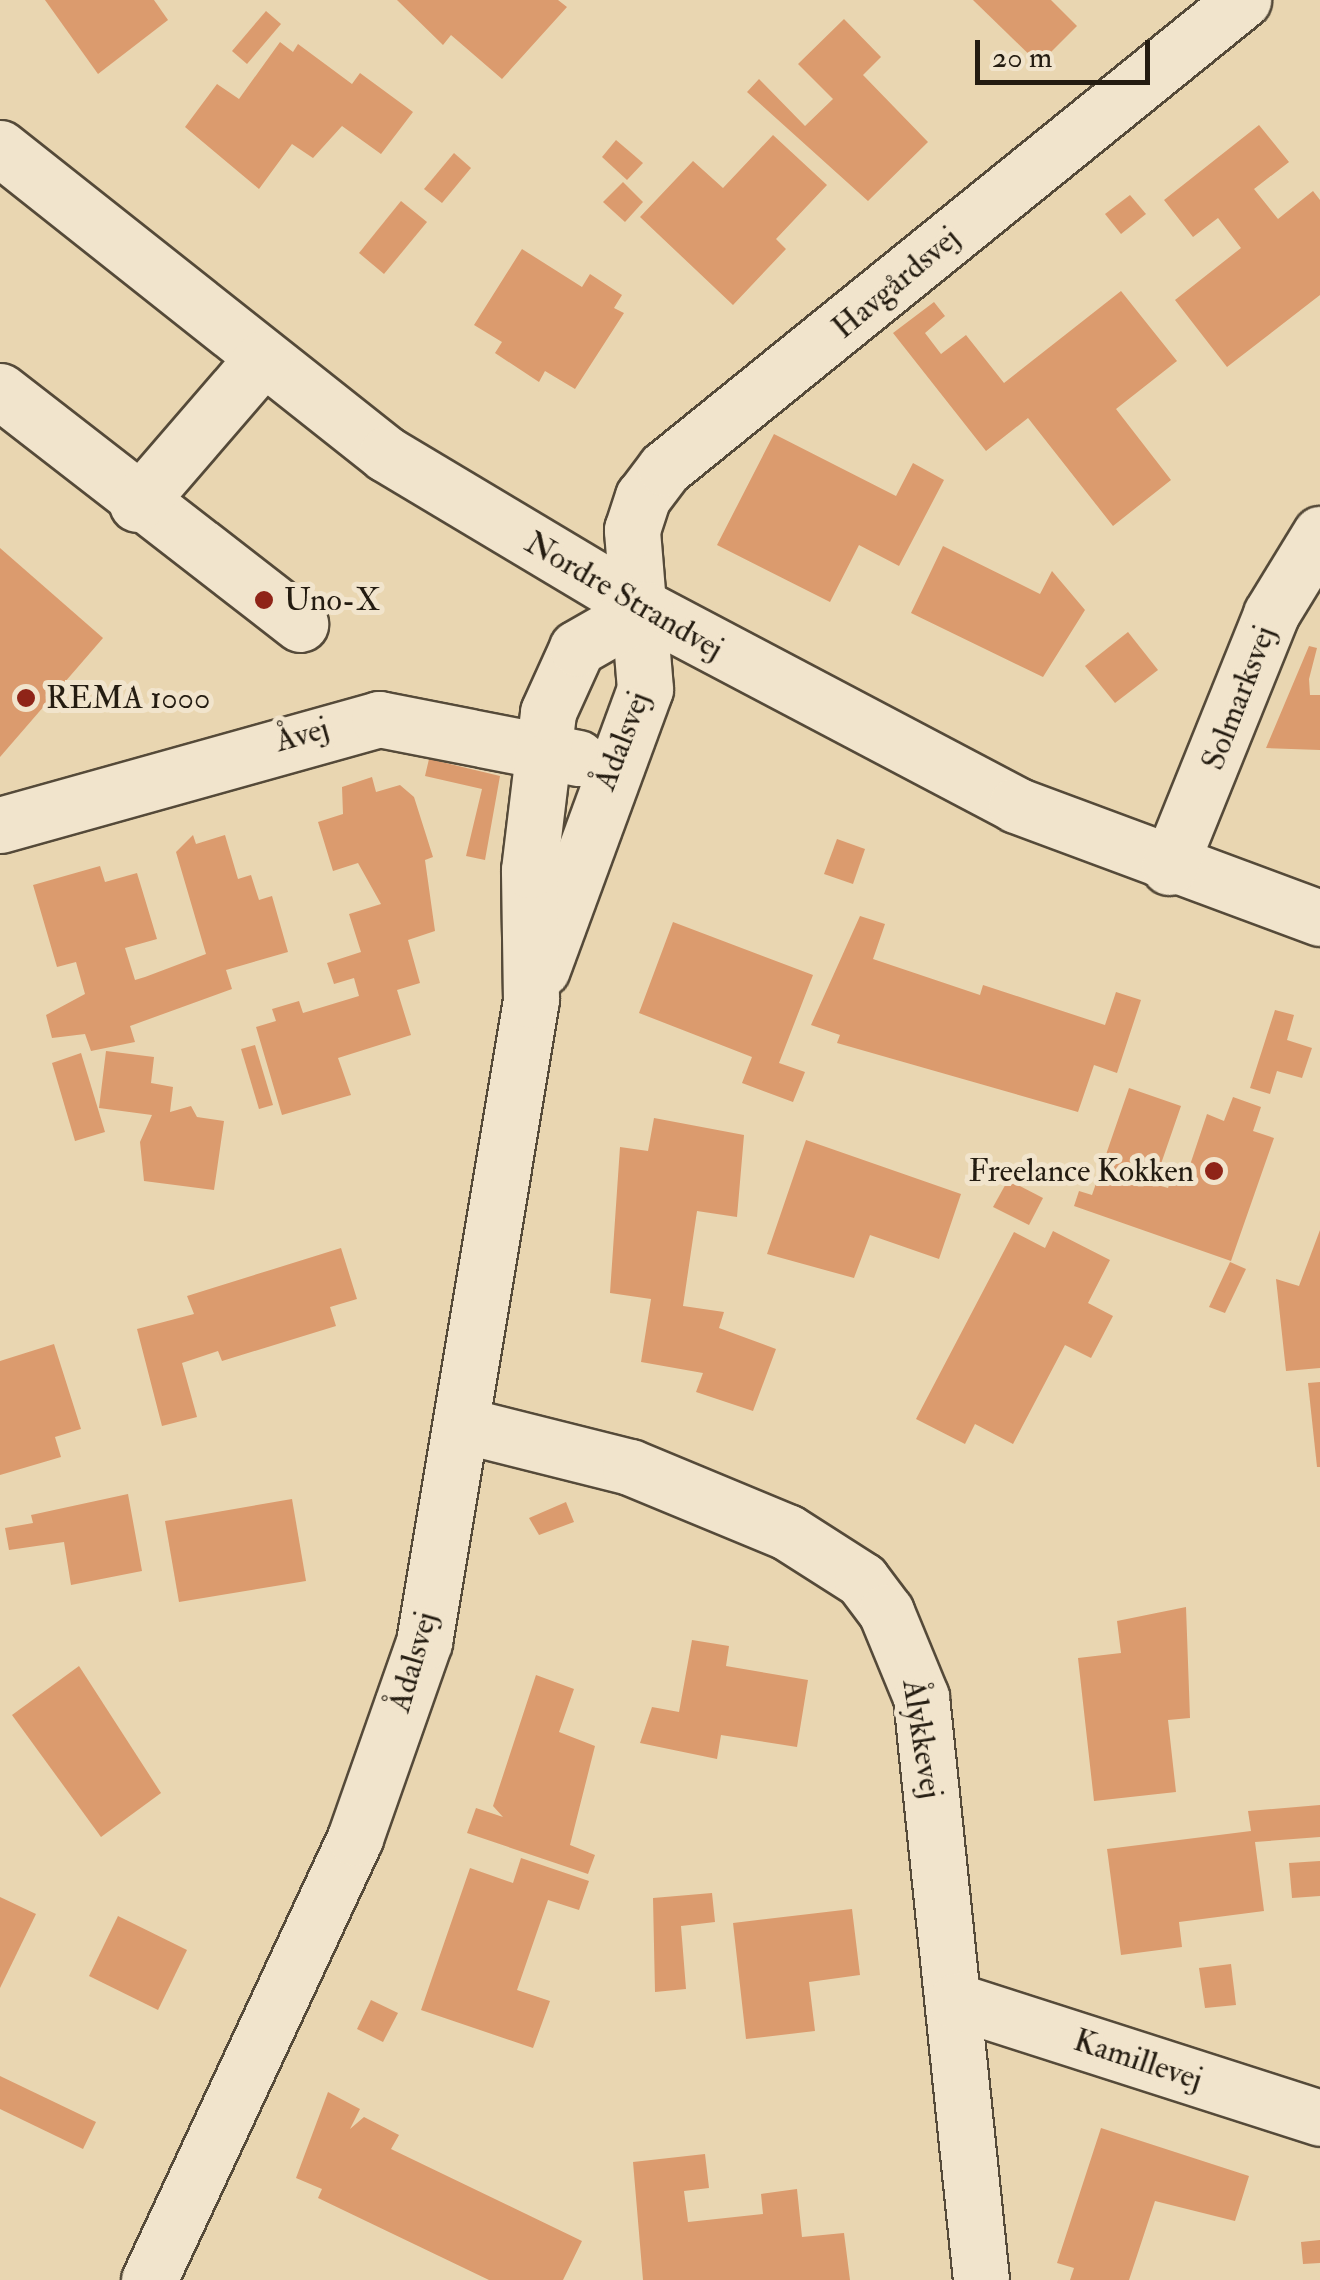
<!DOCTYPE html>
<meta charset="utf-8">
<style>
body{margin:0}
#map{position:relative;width:1320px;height:2280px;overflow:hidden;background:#e9d6b1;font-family:"IM FELL Double Pica",serif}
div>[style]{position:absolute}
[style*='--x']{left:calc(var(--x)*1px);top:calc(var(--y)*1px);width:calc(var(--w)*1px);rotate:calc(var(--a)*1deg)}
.building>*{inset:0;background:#db9b6e}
.roads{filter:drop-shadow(2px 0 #554a39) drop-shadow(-2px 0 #554a39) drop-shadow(0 2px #554a39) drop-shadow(0 -2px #554a39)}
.minor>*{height:55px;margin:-27.5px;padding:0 27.5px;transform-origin:27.5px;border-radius:27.5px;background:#f1e4cc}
.dots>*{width:28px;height:28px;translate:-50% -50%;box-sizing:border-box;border:5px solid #f1e4cc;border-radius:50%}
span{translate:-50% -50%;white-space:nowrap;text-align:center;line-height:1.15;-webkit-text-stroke:10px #f1e4cc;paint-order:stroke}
.street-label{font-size:32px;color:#241c11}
.poi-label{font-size:32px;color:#241c11}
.left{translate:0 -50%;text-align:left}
.right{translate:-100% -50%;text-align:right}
.scale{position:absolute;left:975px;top:40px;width:175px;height:45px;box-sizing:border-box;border:5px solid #241c11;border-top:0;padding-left:12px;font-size:30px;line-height:35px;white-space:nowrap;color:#241c11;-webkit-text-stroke:8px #f1e4cc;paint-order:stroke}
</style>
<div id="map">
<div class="building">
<div style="clip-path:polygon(45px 0,154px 0,168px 20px,98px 74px)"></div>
<div style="clip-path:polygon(397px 0,558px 0,567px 7px,502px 79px,451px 35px,443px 45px)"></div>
<div style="clip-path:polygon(973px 0,1051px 0,1077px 26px,1039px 64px)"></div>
<div style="clip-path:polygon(266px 11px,281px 24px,247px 64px,232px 51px)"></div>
<div style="clip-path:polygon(844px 19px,881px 57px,863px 75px,928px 142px,868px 201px,747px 92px,759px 79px,805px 126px,833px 99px,798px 64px)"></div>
<div style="clip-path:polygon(280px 42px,293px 52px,298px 44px,352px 84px,360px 73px,413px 112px,381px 154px,342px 126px,313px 158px,292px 144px,259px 189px,185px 127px,217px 84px,239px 99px)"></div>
<div style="clip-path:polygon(1259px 125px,1289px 162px,1254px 189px,1278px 219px,1313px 191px,1320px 200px,1320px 295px,1227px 367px,1175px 300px,1241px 248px,1218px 218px,1193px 237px,1164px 200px)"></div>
<div style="clip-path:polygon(773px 135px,827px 185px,776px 239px,786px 249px,733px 305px,640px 217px,693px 161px,723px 188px)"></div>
<div style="clip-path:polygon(616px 140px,643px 163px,627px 180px,602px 157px)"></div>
<div style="clip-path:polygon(454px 153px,471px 168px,442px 203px,424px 189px)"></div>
<div style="clip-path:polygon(623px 182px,643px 202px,625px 222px,603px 202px)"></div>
<div style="clip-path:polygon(1130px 195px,1146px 214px,1121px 234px,1105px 214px)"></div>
<div style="clip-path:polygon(401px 201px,427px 222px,384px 274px,359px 253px)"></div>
<div style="clip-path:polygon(522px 249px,582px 287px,590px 274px,622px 295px,614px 308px,624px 313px,575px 389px,545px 371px,539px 382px,495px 353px,502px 342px,474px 325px)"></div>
<div style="clip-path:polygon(1121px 291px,1177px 361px,1116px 409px,1171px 480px,1113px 526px,1028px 418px,986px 451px,893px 333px,934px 302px,945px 316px,925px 333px,941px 354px,966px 335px,1004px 383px)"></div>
<div style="clip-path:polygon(774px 434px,896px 496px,913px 463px,944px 480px,899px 566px,859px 545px,830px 602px,717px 545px)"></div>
<div style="clip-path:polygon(943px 546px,1040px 594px,1052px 571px,1085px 610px,1043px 677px,911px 613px)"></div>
<div style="clip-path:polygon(0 548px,103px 638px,0 757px)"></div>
<div style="clip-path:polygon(1128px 632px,1158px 670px,1115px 703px,1085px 666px)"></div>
<div style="clip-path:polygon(1309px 646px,1317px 648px,1309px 679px,1310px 695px,1320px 695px,1320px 750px,1266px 748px)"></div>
<div style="clip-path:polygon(429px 759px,500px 776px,485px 860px,466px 856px,482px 789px,425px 776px)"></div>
<div style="clip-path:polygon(372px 777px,376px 792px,400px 785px,414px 797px,433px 857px,425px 860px,435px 931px,408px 940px,420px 983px,397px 990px,411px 1035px,338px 1058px,351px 1095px,282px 1115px,256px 1027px,276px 1021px,272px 1009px,299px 1001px,303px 1013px,359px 996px,354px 978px,334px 984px,327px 963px,361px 952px,349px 914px,381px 904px,358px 863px,333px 871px,318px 822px,343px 814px,342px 787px)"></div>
<div style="clip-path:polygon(193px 835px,196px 844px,225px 835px,238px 879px,251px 875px,259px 900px,272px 896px,288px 952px,226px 970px,232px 989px,130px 1026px,135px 1042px,91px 1051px,85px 1034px,52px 1038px,46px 1015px,85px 994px,76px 962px,57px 967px,33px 885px,100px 866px,105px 882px,137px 873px,157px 939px,125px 948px,135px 980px,145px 977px,206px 954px,176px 852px)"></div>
<div style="clip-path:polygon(837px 839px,865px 849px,853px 884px,824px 874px)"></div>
<div style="clip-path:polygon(860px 916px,885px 924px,873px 959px,980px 995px,983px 985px,1105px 1025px,1116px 992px,1141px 1000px,1117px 1073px,1094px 1065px,1078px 1112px,837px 1043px,840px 1035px,811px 1025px)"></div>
<div style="clip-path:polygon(673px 922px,813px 975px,779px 1063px,805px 1072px,793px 1102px,742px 1083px,752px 1057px,639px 1013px)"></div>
<div style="clip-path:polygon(1275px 1010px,1294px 1015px,1287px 1040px,1312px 1048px,1302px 1078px,1277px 1071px,1270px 1094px,1250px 1088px)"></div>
<div style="clip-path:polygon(255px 1045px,273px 1105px,259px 1109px,241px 1049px)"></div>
<div style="clip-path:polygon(106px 1051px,154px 1057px,151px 1083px,173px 1087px,170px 1112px,191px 1106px,197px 1117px,224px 1121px,214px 1190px,144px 1181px,140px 1142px,152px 1115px,99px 1108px)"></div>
<div style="clip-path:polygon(81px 1053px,105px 1132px,75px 1141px,52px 1063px)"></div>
<div style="clip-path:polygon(1129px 1088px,1181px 1106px,1154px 1184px,1168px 1188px,1174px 1170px,1187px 1174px,1207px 1114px,1224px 1121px,1233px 1097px,1261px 1107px,1253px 1131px,1274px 1138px,1231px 1261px,1074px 1206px,1079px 1191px,1092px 1195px)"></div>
<div style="clip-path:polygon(654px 1118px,744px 1135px,737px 1217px,697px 1211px,683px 1306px,724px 1312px,719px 1328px,776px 1349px,753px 1411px,696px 1392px,703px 1373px,641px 1362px,651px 1299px,610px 1293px,620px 1147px,648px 1151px)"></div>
<div style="clip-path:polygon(806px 1140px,961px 1194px,939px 1259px,870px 1235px,854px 1278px,767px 1254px)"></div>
<div style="clip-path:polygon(1008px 1180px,1043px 1198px,1029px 1225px,993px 1207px)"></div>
<div style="clip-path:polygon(1320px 1230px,1320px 1368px,1286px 1371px,1276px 1279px,1299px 1286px)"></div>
<div style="clip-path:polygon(1053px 1231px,1110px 1260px,1088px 1303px,1113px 1316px,1091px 1358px,1065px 1345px,1013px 1444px,975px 1424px,965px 1444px,916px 1419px,1014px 1232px,1045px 1248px)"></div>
<div style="clip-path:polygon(341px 1248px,357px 1299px,330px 1307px,336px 1326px,222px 1361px,218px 1351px,182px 1363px,197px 1417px,162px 1426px,137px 1329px,194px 1314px,187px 1296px)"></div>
<div style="clip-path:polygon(1230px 1262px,1246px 1269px,1225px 1313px,1209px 1307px)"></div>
<div style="clip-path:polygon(54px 1344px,81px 1429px,55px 1437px,61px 1457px,0 1475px,0 1361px)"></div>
<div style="clip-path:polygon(1320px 1382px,1320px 1467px,1317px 1467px,1308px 1383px)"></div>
<div style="clip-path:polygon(128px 1494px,142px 1571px,71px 1585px,64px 1542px,9px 1550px,5px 1528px,33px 1523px,31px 1515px)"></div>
<div style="clip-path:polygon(292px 1499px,306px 1581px,179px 1602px,165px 1521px)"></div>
<div style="clip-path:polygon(566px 1502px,574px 1522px,539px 1535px,529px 1518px)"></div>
<div style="clip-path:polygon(1186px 1607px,1190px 1718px,1168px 1720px,1176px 1792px,1094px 1801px,1078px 1658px,1121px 1653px,1117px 1621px)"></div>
<div style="clip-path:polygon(692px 1640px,729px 1646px,726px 1666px,808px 1680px,797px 1747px,721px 1735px,717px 1759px,640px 1743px,652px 1707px,679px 1712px)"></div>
<div style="clip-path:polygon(79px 1666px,161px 1793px,101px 1837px,12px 1715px)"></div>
<div style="clip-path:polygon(536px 1675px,574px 1689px,559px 1732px,595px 1746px,570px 1845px,595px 1855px,588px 1874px,467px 1833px,476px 1808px,503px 1817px,493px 1806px)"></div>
<div style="clip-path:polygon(1320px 1805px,1320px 1837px,1255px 1842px,1264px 1911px,1179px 1922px,1182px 1947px,1121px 1955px,1107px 1849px,1251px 1831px,1248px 1811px)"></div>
<div style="clip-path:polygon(521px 1858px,589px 1881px,579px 1910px,548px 1900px,517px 1990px,550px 2001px,533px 2048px,421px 2010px,470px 1868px,513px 1883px)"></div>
<div style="clip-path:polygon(1320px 1861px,1320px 1896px,1292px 1898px,1289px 1863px)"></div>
<div style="clip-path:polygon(712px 1893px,715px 1922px,681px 1926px,686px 1989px,655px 1992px,653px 1898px)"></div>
<div style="clip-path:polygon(0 1897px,36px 1914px,0 1988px)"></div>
<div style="clip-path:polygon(852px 1909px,860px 1975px,809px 1982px,815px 2031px,746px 2039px,733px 1923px)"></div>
<div style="clip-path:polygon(118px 1916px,187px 1950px,158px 2010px,89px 1976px)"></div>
<div style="clip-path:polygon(1231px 1964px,1236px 2005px,1205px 2008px,1199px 1968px)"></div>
<div style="clip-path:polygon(371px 2000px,398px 2013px,383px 2042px,357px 2029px)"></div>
<div style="clip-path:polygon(0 2076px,96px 2122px,83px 2149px,0 2109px)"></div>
<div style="clip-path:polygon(328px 2092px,360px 2109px,350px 2129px,364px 2117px,399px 2135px,391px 2149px,582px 2241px,563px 2280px,489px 2280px,318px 2198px,322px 2189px,296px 2178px)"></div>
<div style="clip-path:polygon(1101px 2128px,1249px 2176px,1235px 2221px,1155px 2201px,1129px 2280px,1070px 2280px,1074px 2268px,1057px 2263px)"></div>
<div style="clip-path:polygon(705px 2154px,709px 2188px,684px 2191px,688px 2222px,763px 2214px,761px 2194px,797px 2189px,802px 2237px,844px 2233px,850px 2280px,643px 2280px,633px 2162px)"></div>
<div style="clip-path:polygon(1320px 2240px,1320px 2263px,1303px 2264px,1301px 2242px)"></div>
</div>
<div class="roads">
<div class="minor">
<div style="--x:0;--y:148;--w:493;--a:38.4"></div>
<div style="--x:386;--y:454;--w:302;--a:30.9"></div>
<div style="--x:645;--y:609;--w:420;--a:27.8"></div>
<div style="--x:1016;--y:805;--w:324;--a:20.4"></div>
<div style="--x:0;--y:391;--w:380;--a:37.8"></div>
<div style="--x:137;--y:504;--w:193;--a:-49.2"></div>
<div style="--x:0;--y:825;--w:394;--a:-15.6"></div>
<div style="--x:379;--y:719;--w:203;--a:11.1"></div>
<div style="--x:1169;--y:867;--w:273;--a:-68"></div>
<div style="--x:1271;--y:614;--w:94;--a:-58.5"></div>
<div style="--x:542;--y:969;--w:298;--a:-69.8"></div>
<div style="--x:645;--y:689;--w:160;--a:-94.7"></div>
<div style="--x:632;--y:530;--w:35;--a:-72"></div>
<div style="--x:643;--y:497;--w:36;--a:-53"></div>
<div style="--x:665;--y:468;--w:744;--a:-39"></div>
<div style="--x:463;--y:1425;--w:172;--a:14.1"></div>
<div style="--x:630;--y:1467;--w:170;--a:22.5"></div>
<div style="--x:787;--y:1532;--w:89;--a:32.6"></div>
<div style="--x:862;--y:1580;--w:40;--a:53"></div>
<div style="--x:886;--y:1612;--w:92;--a:67.6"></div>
<div style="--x:921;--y:1697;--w:586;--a:84.12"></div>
<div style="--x:956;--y:2001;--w:382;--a:17.8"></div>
<div style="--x:149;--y:2280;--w:488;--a:-65"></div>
<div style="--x:355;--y:1838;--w:208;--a:-70.6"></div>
<div style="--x:424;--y:1642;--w:651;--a:-80.54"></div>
<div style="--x:531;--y:1000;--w:130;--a:-90.9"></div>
<div style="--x:529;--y:870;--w:159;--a:-83.1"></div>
<div style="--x:548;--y:712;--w:70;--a:-65.6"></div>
<div style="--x:577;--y:648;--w:78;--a:-29.8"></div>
</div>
</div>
<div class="dots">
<div style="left:264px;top:600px;background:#8f2418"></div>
<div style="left:26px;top:698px;background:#8f2418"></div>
<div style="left:1214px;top:1171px;background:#8f2418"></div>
</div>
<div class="street-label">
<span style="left:896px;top:283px;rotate:-40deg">Havgårdsvej</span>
<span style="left:624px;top:596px;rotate:30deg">Nordre Strandvej</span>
<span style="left:1239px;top:698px;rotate:-69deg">Solmarksvej</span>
<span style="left:302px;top:735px;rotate:-16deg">Åvej</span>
<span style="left:622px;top:741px;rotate:-69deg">Ådalsvej</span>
<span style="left:413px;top:1662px;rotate:-74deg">Ådalsvej</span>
<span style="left:922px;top:1739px;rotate:81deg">Ålykkevej</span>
<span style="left:1138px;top:2060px;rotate:18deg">Kamillevej</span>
</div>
<div class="poi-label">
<span class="left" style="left:284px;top:600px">Uno-X</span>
<span class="left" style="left:46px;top:698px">REMA 1000</span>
<span class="right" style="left:1194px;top:1171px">Freelance Kokken</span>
</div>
<div class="scale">20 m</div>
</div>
